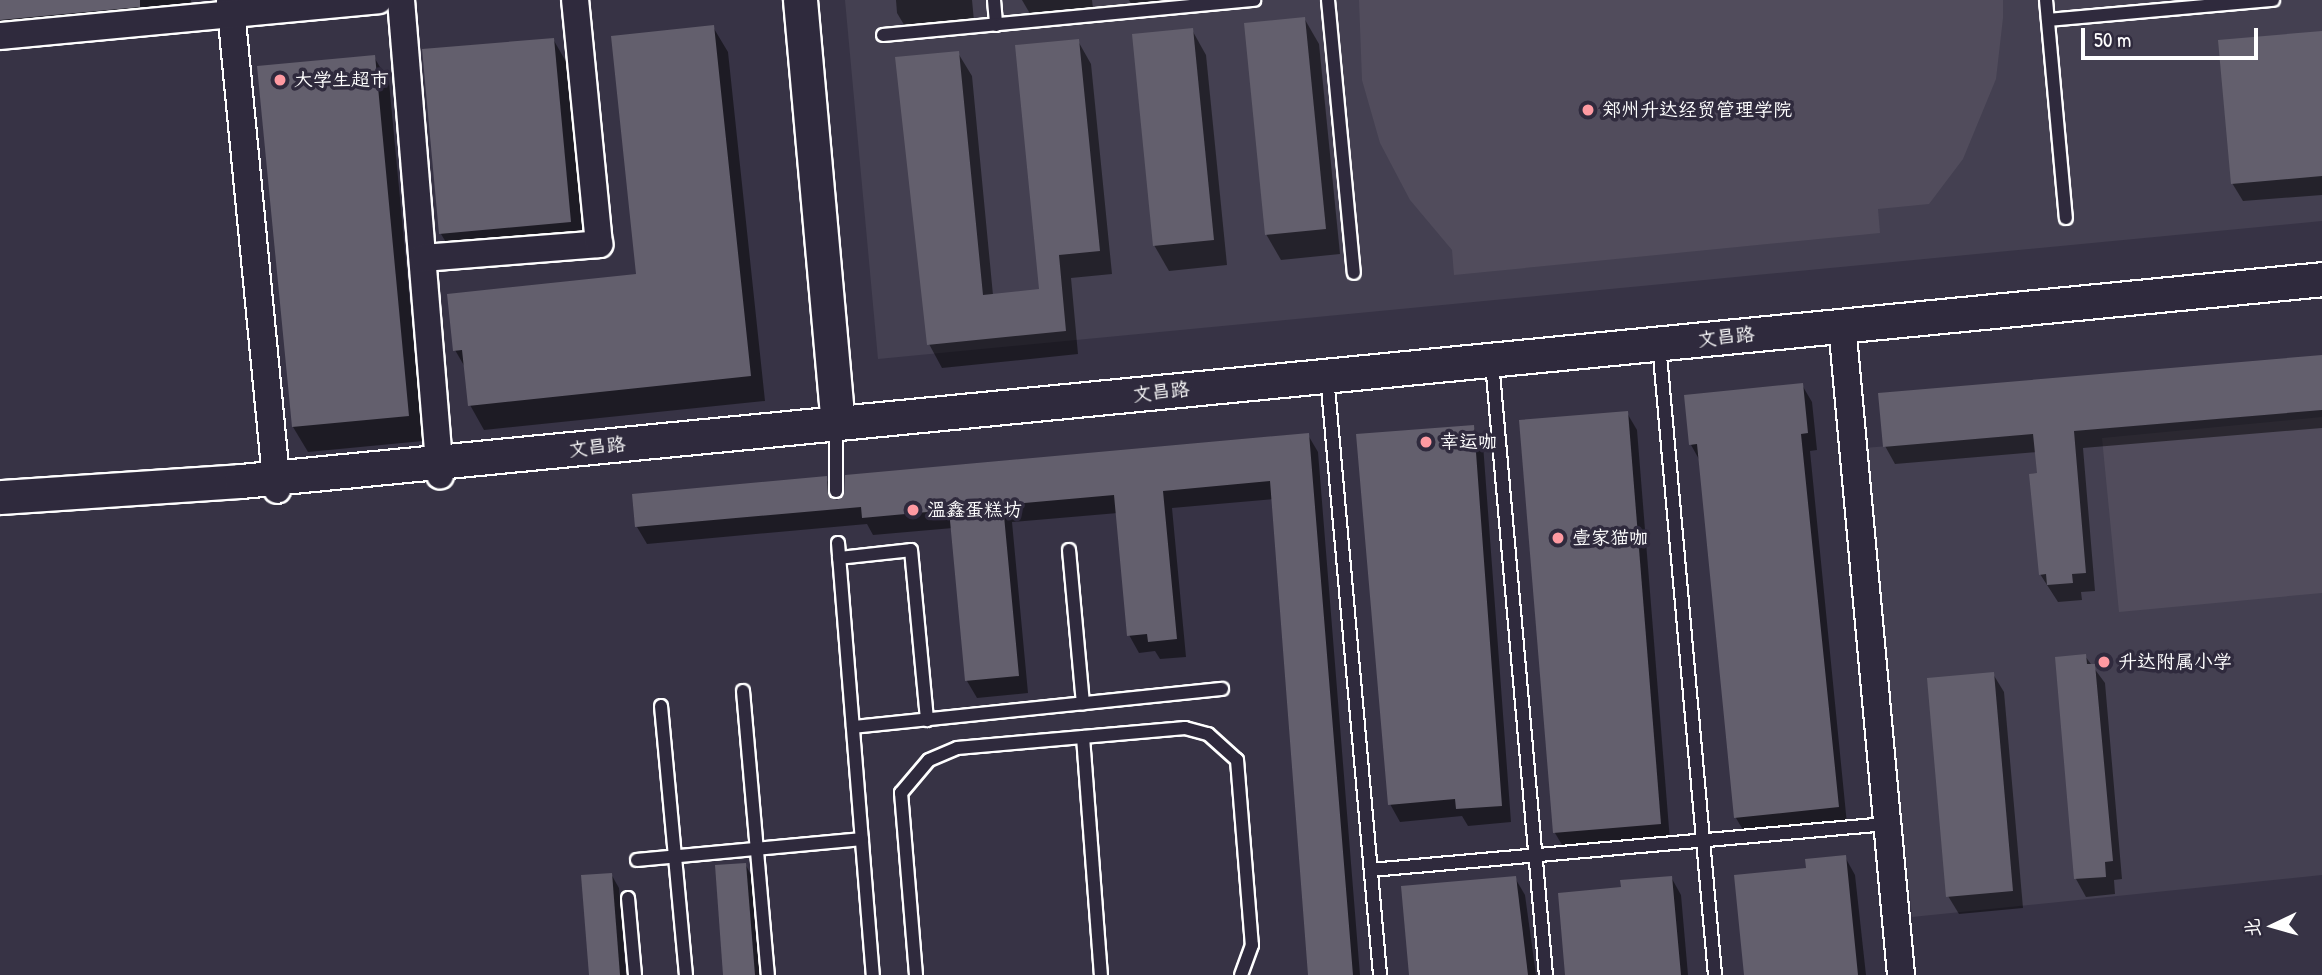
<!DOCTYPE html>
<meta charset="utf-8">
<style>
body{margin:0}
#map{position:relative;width:2322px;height:975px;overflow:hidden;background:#373345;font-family:"Patrick Hand","LXGW WenKai TC",sans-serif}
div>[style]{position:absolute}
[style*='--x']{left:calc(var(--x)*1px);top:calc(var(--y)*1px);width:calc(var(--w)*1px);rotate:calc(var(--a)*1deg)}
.built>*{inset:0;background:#444051}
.green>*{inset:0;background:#514c5c}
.shadow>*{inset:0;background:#0007}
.building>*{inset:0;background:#635f6d}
.roads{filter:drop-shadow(2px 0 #fff) drop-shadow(-2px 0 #fff) drop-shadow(0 2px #fff) drop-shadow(0 -2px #fff)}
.service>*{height:12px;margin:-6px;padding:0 6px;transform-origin:6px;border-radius:6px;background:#2f2a3d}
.minor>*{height:26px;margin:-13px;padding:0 13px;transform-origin:13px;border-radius:13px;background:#2f2a3d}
.tertiary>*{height:33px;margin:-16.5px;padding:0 16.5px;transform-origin:16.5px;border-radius:16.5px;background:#2f2a3d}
.dots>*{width:19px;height:19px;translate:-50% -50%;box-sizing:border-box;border:4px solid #2f2a3d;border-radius:50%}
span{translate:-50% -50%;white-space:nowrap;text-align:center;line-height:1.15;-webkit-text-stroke:7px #2f2a3d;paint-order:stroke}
.poi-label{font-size:19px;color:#fff}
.left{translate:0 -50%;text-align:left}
.street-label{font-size:19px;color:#fff}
.north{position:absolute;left:2238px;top:891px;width:70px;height:70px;-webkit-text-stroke:5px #2f2a3d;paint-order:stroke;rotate:265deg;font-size:19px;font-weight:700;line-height:28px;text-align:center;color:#fff}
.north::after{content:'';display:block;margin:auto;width:24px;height:32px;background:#fff;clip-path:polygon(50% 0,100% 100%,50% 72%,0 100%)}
.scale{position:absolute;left:2081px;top:28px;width:177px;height:32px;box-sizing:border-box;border:4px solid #fff;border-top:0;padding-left:9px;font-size:21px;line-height:24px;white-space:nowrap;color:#fff;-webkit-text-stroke:5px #2f2a3d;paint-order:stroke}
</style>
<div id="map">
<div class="built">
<div style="clip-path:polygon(845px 0,2322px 0,2322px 221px,878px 359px)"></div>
<div style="clip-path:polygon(2322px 410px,2322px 875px,1912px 917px,1864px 448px)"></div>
</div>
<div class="green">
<div style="clip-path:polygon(1359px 0,2003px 0,2003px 18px,1996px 79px,1963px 159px,1929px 204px,1878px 209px,1880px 233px,1454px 275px,1452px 250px,1410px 200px,1380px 143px,1362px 80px)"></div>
<div style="clip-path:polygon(2322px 417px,2322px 593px,2119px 612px,2102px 438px)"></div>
</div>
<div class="shadow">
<div style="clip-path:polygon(0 0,191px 0,193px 21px,0 45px)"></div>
<div style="clip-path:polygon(896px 0,972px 0,975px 32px,912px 38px,897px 13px)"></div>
<div style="clip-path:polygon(1022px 0,1092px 0,1094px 18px,1036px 24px)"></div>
<div style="clip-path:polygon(1129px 0,1200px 0,1137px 14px)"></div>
<div style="clip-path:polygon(1304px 18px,1319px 44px,1340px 254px,1281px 260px,1266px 234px)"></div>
<div style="clip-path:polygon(713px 27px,728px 52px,765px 401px,484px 430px,470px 405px,466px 369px,455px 350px,638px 275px)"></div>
<div style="clip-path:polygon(1192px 30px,1206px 55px,1227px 265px,1169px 271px,1154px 245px)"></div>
<div style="clip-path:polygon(2322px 33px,2322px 195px,2243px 201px,2232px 183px)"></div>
<div style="clip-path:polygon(553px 39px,568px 65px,585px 248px,456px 259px,441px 234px)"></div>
<div style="clip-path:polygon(1078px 41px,1091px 64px,1112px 274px,1071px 278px,1078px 354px,942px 368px,929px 344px,958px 53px,972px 76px,993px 295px,1041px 291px)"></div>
<div style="clip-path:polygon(374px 57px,389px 82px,423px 441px,308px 452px,293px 427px)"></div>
<div style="clip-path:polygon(2322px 357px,2322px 428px,2083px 448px,2095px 591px,2081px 592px,2082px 600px,2058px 602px,2040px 574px,2037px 452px,1895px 464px,1885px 446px)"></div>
<div style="clip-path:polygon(1802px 385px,1812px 402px,1817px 450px,1810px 451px,1847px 824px,1746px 835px,1736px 818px,1700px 461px,1691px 445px)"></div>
<div style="clip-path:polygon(1627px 413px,1637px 430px,1670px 841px,1565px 850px,1555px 833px,1521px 422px)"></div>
<div style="clip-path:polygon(1473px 427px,1483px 444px,1511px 822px,1468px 826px,1462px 816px,1400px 822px,1390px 804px)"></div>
<div style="clip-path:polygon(1308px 435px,1318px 452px,1360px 975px,1310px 975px,1274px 499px,1172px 508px,1186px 657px,1160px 659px,1155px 651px,1139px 653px,1129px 635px,1118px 513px,1012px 522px,1028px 693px,977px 698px,967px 681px,953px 528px,873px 535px,867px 524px,647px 544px,637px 527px,826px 478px,837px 502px)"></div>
<div style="clip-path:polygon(2085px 656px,2105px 683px,2122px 879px,2114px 880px,2115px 894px,2086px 897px,2076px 879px)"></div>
<div style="clip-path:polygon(1993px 674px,2004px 692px,2023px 908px,1959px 914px,1948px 896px)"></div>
<div style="clip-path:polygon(1845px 857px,1855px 875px,1866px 975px,1746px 975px,1808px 869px)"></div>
<div style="clip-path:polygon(745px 864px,753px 878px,760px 975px,725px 975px)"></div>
<div style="clip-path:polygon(611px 874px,619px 888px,626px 975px,591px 975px)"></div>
<div style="clip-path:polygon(1671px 877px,1681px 895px,1688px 975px,1567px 975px)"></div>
<div style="clip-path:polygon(1515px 878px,1525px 895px,1536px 975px,1411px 975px)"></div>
</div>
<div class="building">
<div style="clip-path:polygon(0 0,140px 0,140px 7px,0 20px)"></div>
<div style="clip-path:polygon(1305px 17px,1326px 229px,1265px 235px,1244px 23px)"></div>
<div style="clip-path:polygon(714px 25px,751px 376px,468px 406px,462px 350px,453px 351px,447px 294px,636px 274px,611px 36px)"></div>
<div style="clip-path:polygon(1193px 28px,1214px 240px,1153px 246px,1132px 34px)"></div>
<div style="clip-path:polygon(2322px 31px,2322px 176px,2231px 184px,2218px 40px)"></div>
<div style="clip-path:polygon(554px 38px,571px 222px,439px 234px,422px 49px)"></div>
<div style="clip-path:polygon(1079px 39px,1100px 251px,1059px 255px,1066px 331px,927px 345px,895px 57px,959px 51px,983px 295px,1039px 289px,1015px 45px)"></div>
<div style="clip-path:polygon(375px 55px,409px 416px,292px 427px,257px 66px)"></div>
<div style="clip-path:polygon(2322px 355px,2322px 410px,2074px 431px,2086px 573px,2072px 574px,2073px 583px,2047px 585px,2046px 574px,2039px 575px,2029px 474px,2037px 473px,2033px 434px,1883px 447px,1878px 393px)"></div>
<div style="clip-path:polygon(1803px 383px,1808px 433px,1801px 434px,1839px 807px,1734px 818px,1697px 444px,1689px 445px,1684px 395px)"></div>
<div style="clip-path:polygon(1628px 411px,1661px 824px,1553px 833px,1519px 420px)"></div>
<div style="clip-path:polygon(1474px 425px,1502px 806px,1456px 809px,1455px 799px,1388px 805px,1356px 434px)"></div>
<div style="clip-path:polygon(1309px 433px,1353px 975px,1308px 975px,1270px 481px,1163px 491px,1177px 639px,1148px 642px,1147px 634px,1127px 636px,1114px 495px,1003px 505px,1019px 676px,965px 681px,949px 510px,862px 518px,861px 507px,635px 527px,632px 494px,827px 476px,828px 495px,837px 500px,844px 495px,845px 475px)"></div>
<div style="clip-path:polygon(2086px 654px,2087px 664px,2095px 664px,2113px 861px,2105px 862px,2106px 877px,2074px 879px,2055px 657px)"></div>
<div style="clip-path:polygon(1994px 672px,2013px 891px,1946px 897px,1927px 678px)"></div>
<div style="clip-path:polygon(1846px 855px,1858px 975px,1744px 975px,1734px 875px,1806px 868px,1805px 859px)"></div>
<div style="clip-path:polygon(746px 863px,755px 975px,723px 975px,715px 865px)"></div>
<div style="clip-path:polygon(612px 873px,620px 975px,589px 975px,581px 875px)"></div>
<div style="clip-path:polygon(1516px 876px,1528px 975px,1409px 975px,1401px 886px)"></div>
<div style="clip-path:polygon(1672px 876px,1681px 975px,1565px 975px,1558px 893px,1621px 887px,1620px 880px)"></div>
</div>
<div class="roads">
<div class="service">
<div style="--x:994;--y:0;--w:25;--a:85"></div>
<div style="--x:1328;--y:0;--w:274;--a:84.6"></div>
<div style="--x:2046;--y:0;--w:219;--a:84.8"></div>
<div style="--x:2048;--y:20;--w:226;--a:-5.1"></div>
<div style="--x:883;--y:35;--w:373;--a:-5.4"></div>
<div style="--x:1659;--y:344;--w:633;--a:84.93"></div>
<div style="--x:1492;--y:362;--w:615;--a:84.97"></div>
<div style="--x:1327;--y:376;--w:601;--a:84.94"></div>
<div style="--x:836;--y:491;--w:52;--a:-90"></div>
<div style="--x:838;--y:543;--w:433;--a:85.4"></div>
<div style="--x:1069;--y:550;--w:154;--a:84.8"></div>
<div style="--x:839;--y:558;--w:72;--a:-6.3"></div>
<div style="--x:911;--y:550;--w:171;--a:84.6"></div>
<div style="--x:743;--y:691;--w:285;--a:85"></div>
<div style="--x:661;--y:706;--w:270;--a:84.7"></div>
<div style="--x:853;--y:727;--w:371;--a:-5.9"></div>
<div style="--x:1083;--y:737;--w:239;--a:85.7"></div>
<div style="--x:637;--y:860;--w:226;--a:-5.3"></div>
<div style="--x:1371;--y:870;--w:517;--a:-5.1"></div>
<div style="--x:628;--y:898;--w:77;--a:84.8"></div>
<div style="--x:916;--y:975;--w:183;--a:-94.7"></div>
<div style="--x:901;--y:793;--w:43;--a:-49.7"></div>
<div style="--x:929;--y:760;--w:30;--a:-23"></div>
<div style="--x:957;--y:748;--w:229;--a:-5"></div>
<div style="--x:1185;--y:728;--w:24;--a:15"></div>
<div style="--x:1208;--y:734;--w:39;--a:42"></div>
<div style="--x:1237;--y:760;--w:186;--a:85.4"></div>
<div style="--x:1252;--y:945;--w:32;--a:110"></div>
</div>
<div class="minor">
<div style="--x:230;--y:0;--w:492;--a:84.5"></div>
<div style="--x:401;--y:0;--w:477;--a:85.3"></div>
<div style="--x:0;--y:36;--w:380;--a:-5.4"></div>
<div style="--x:423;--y:258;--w:177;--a:-4.5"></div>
<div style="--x:599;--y:244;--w:245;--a:-95.6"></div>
<div style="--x:1842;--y:325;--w:653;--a:84.81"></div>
</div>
<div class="tertiary">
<div style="--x:800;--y:0;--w:425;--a:84.9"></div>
<div style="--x:0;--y:497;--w:242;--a:-3.8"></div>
<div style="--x:241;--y:481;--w:2091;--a:-5.54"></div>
</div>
</div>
<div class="dots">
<div style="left:280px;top:80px;background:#ff9aa2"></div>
<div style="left:1588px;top:110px;background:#ff9aa2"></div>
<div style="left:1426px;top:442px;background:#ff9aa2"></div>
<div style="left:913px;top:510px;background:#ff9aa2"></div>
<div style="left:1558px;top:538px;background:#ff9aa2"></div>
<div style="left:2104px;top:662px;background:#ff9aa2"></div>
</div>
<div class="poi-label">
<span class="left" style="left:294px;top:80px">大学生超市</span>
<span class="left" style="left:1602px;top:110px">郑州升达经贸管理学院</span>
<span class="left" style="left:1440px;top:442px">幸运咖</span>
<span class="left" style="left:927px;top:510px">温鑫蛋糕坊</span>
<span class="left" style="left:1572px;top:538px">壹家猫咖</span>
<span class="left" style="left:2118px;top:662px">升达附属小学</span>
</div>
<div class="street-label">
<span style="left:1726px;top:337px;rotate:-6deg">文昌路</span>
<span style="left:1161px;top:392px;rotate:-6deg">文昌路</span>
<span style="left:597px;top:447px;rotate:-6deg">文昌路</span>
</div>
<div class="north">北</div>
<div class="scale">50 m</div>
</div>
